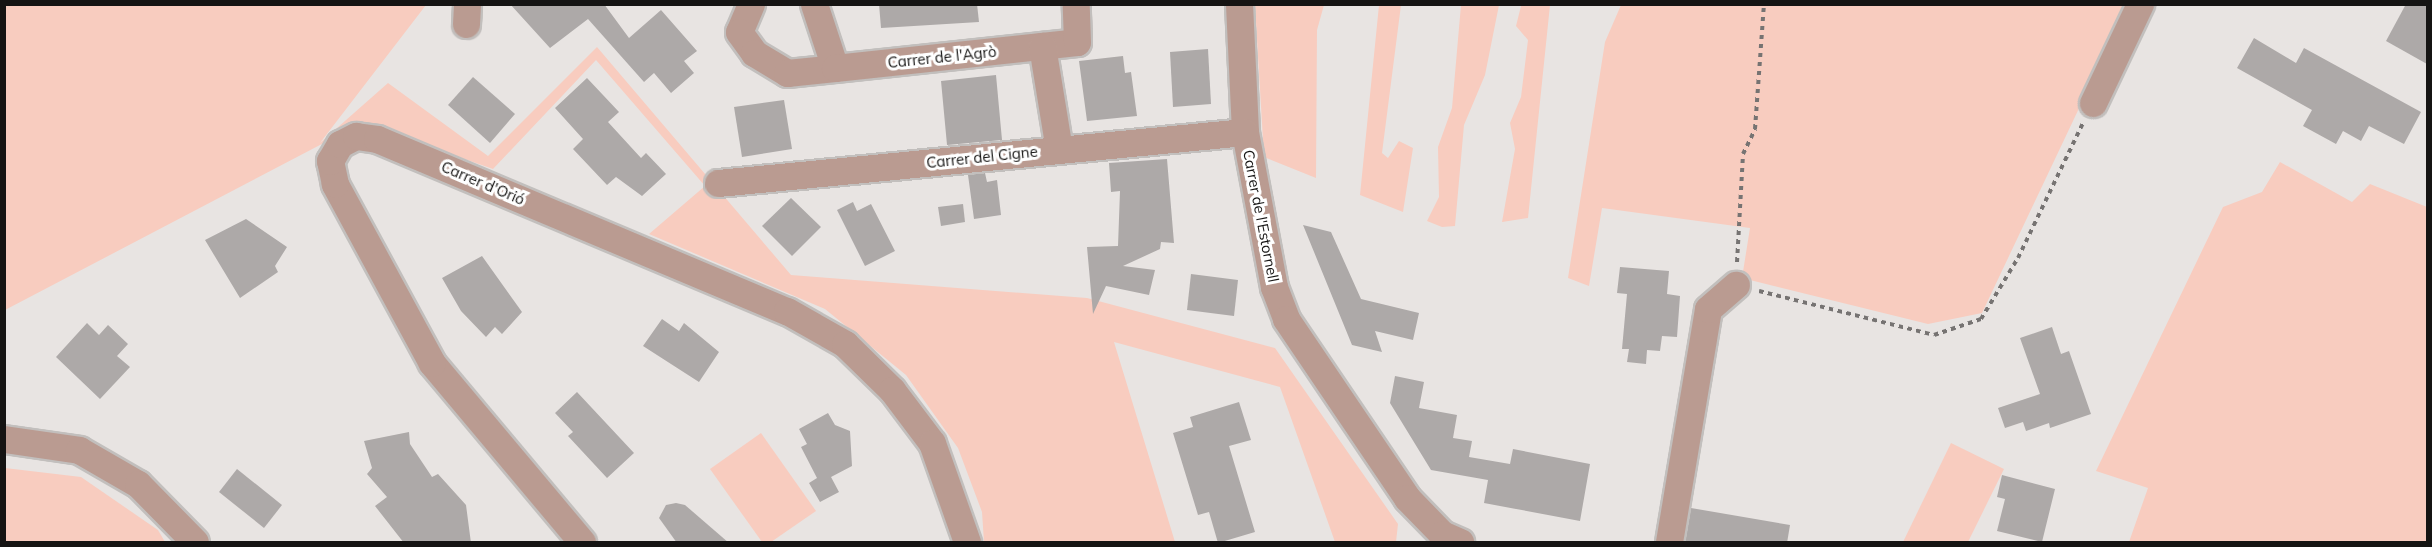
<!DOCTYPE html>
<meta charset="utf-8">
<style>
body{margin:0}
#map{position:relative;width:2432px;height:547px;overflow:hidden;background:#e8e4e2;font-family:Mulish,sans-serif}
div>[style]{position:absolute}
[style*='--x']{left:calc(var(--x)*1px);top:calc(var(--y)*1px);width:calc(var(--w)*1px);rotate:calc(var(--a)*1deg)}
.green>*{inset:0;background:#f8ccbf}
.building>*{inset:0;background:#ada9a8}
.path>*{height:4px;margin-top:-2px;transform-origin:0;background:repeating-linear-gradient(90deg,#767372 0 4.5px,transparent 0 9px)}
.roads{filter:drop-shadow(2px 0 #c2bfbd) drop-shadow(-2px 0 #c2bfbd) drop-shadow(0 2px #c2bfbd) drop-shadow(0 -2px #c2bfbd)}
.minor>*{height:27px;margin:-13.5px;padding:0 13.5px;transform-origin:13.5px;border-radius:13.5px;background:#ba9b91}
span{translate:-50% -50%;white-space:nowrap;text-align:center;line-height:1.15;-webkit-text-stroke:6px #fff;paint-order:stroke}
.street-label{font-size:15px;color:#151413}
.frame{position:absolute;inset:0;border:6px solid #151413;pointer-events:none}
</style>
<div id="map">
<div class="green">
<div style="clip-path:polygon(5px 5px,426px 5px,320px 143px,388px 83px,488px 156px,597px 47px,791px 275px,1087px 298px,1275px 348px,1398px 524px,1396px 542px,1335px 542px,1280px 387px,1114px 342px,1175px 542px,984px 542px,982px 512px,958px 448px,906px 375px,825px 309px,649px 234px,705px 186px,596px 60px,493px 169px,362px 123px,5px 310px)"></div>
<div style="clip-path:polygon(1255px 5px,1324px 5px,1317px 30px,1316px 178px,1264px 157px)"></div>
<div style="clip-path:polygon(1379px 5px,1401px 5px,1382px 153px,1388px 158px,1399px 141px,1413px 148px,1403px 212px,1360px 195px)"></div>
<div style="clip-path:polygon(1461px 5px,1499px 5px,1485px 75px,1464px 125px,1455px 226px,1442px 227px,1427px 221px,1439px 197px,1438px 147px,1452px 108px)"></div>
<div style="clip-path:polygon(1550px 5px,1528px 218px,1502px 222px,1515px 149px,1510px 123px,1521px 97px,1528px 40px,1516px 26px,1521px 6px)"></div>
<div style="clip-path:polygon(1621px 5px,2128px 5px,1982px 313px,1928px 324px,1742px 278px,1750px 228px,1602px 208px,1589px 286px,1568px 278px,1605px 42px)"></div>
<div style="clip-path:polygon(2280px 162px,2352px 202px,2370px 184px,2427px 207px,2427px 542px,2129px 542px,2148px 488px,2096px 471px,2223px 207px,2262px 192px)"></div>
<div style="clip-path:polygon(761px 433px,816px 511px,771px 542px,762px 542px,710px 469px)"></div>
<div style="clip-path:polygon(1951px 443px,2004px 469px,1968px 542px,1903px 542px)"></div>
<div style="clip-path:polygon(5px 468px,81px 477px,158px 530px,165px 542px,5px 542px)"></div>
</div>
<div class="building">
<div style="clip-path:polygon(510px 4px,604px 4px,629px 38px,661px 10px,697px 51px,684px 61px,694px 73px,671px 93px,654px 73px,644px 82px,588px 19px,550px 48px)"></div>
<div style="clip-path:polygon(879px 4px,977px 4px,979px 22px,881px 28px)"></div>
<div style="clip-path:polygon(2406px 4px,2427px 4px,2427px 64px,2386px 41px)"></div>
<div style="clip-path:polygon(2254px 38px,2296px 63px,2304px 48px,2421px 112px,2404px 144px,2369px 126px,2361px 141px,2343px 131px,2336px 144px,2303px 126px,2312px 110px,2237px 68px)"></div>
<div style="clip-path:polygon(1208px 49px,1211px 104px,1173px 107px,1170px 52px)"></div>
<div style="clip-path:polygon(1123px 56px,1125px 73px,1131px 72px,1137px 116px,1087px 121px,1079px 61px)"></div>
<div style="clip-path:polygon(996px 75px,1002px 140px,947px 145px,941px 81px)"></div>
<div style="clip-path:polygon(473px 77px,515px 114px,490px 143px,448px 105px)"></div>
<div style="clip-path:polygon(587px 78px,619px 112px,608px 122px,641px 158px,646px 153px,666px 174px,642px 196px,616px 177px,607px 185px,573px 149px,583px 139px,555px 108px)"></div>
<div style="clip-path:polygon(784px 100px,792px 149px,742px 157px,734px 107px)"></div>
<div style="clip-path:polygon(1167px 159px,1174px 243px,1161px 242px,1160px 249px,1123px 266px,1155px 270px,1149px 295px,1106px 286px,1093px 314px,1087px 247px,1118px 246px,1120px 191px,1111px 192px,1109px 163px)"></div>
<div style="clip-path:polygon(985px 173px,987px 182px,997px 180px,1001px 215px,974px 219px,968px 175px)"></div>
<div style="clip-path:polygon(791px 198px,821px 227px,792px 256px,762px 226px)"></div>
<div style="clip-path:polygon(853px 202px,857px 211px,871px 204px,895px 251px,865px 266px,837px 210px)"></div>
<div style="clip-path:polygon(963px 204px,965px 222px,941px 226px,938px 207px)"></div>
<div style="clip-path:polygon(246px 219px,287px 247px,275px 266px,278px 272px,240px 298px,205px 240px)"></div>
<div style="clip-path:polygon(1303px 225px,1331px 232px,1361px 299px,1419px 313px,1413px 340px,1375px 331px,1382px 352px,1352px 345px)"></div>
<div style="clip-path:polygon(482px 256px,522px 312px,502px 334px,495px 327px,486px 337px,461px 311px,442px 278px)"></div>
<div style="clip-path:polygon(1620px 267px,1669px 271px,1667px 294px,1680px 296px,1677px 337px,1662px 336px,1660px 351px,1647px 350px,1646px 364px,1627px 362px,1629px 349px,1622px 349px,1627px 294px,1617px 293px)"></div>
<div style="clip-path:polygon(1191px 274px,1238px 280px,1234px 316px,1187px 310px)"></div>
<div style="clip-path:polygon(662px 319px,679px 331px,684px 323px,719px 352px,699px 382px,643px 346px)"></div>
<div style="clip-path:polygon(87px 323px,99px 335px,108px 325px,128px 344px,117px 356px,130px 367px,100px 399px,56px 357px)"></div>
<div style="clip-path:polygon(2052px 327px,2061px 354px,2069px 351px,2091px 414px,2050px 428px,2049px 423px,2026px 431px,2023px 422px,2005px 428px,1998px 408px,2040px 394px,2020px 338px)"></div>
<div style="clip-path:polygon(1395px 376px,1424px 382px,1419px 408px,1457px 415px,1453px 438px,1472px 441px,1469px 457px,1510px 464px,1513px 449px,1590px 464px,1580px 521px,1484px 503px,1488px 480px,1431px 470px,1390px 403px)"></div>
<div style="clip-path:polygon(577px 392px,634px 453px,607px 478px,568px 436px,573px 432px,555px 413px)"></div>
<div style="clip-path:polygon(1239px 402px,1251px 440px,1229px 446px,1255px 532px,1218px 543px,1209px 512px,1198px 515px,1173px 433px,1193px 427px,1190px 417px)"></div>
<div style="clip-path:polygon(828px 413px,835px 425px,850px 431px,852px 466px,831px 477px,839px 492px,820px 502px,809px 483px,817px 478px,801px 447px,807px 444px,799px 429px)"></div>
<div style="clip-path:polygon(409px 432px,410px 444px,432px 477px,438px 474px,466px 505px,471px 543px,404px 543px,375px 506px,387px 497px,367px 474px,372px 468px,364px 441px)"></div>
<div style="clip-path:polygon(237px 469px,282px 505px,264px 528px,219px 492px)"></div>
<div style="clip-path:polygon(2002px 475px,2055px 489px,2042px 542px,1997px 531px,2005px 499px,1997px 497px)"></div>
<div style="clip-path:polygon(676px 503px,685px 505px,729px 543px,677px 543px,659px 518px,666px 505px)"></div>
<div style="clip-path:polygon(1691px 508px,1790px 525px,1787px 543px,1685px 543px)"></div>
</div>
<div class="path">
<div style="--x:1737;--y:262;--w:108;--a:-86.8"></div>
<div style="--x:1743;--y:154;--w:28;--a:-64"></div>
<div style="--x:1755;--y:129;--w:125;--a:-85.9"></div>
<div style="--x:1759;--y:291;--w:180;--a:14.1"></div>
<div style="--x:1934;--y:335;--w:50;--a:-18.8"></div>
<div style="--x:1981;--y:319;--w:71;--a:-58.8"></div>
<div style="--x:2018;--y:258;--w:150;--a:-64.3"></div>
</div>
<div class="roads">
<div class="minor">
<div style="--x:751;--y:4;--w:30;--a:113"></div>
<div style="--x:739;--y:32;--w:26;--a:54"></div>
<div style="--x:754;--y:53;--w:39;--a:31"></div>
<div style="--x:787;--y:73;--w:48;--a:-5.9"></div>
<div style="--x:814;--y:4;--w:67;--a:71.8"></div>
<div style="--x:835;--y:68;--w:243;--a:-6.1"></div>
<div style="--x:1077;--y:42;--w:38;--a:-92"></div>
<div style="--x:1239;--y:4;--w:128;--a:87.3"></div>
<div style="--x:1245;--y:132;--w:158;--a:79.4"></div>
<div style="--x:1274;--y:287;--w:34;--a:69"></div>
<div style="--x:1286;--y:319;--w:216;--a:55.9"></div>
<div style="--x:1407;--y:498;--w:50;--a:45.8"></div>
<div style="--x:1442;--y:534;--w:20;--a:24"></div>
<div style="--x:466;--y:24;--w:20;--a:-87"></div>
<div style="--x:1042;--y:46;--w:105;--a:80.7"></div>
<div style="--x:2093;--y:103;--w:110;--a:-64.6"></div>
<div style="--x:718;--y:183;--w:529;--a:-5.53"></div>
<div style="--x:4;--y:439;--w:76;--a:8.3"></div>
<div style="--x:79;--y:450;--w:68;--a:30"></div>
<div style="--x:138;--y:484;--w:81;--a:45.5"></div>
<div style="--x:582;--y:542;--w:234;--a:-130"></div>
<div style="--x:432;--y:363;--w:204;--a:-118.5"></div>
<div style="--x:335;--y:184;--w:24;--a:-102"></div>
<div style="--x:330;--y:161;--w:20;--a:-60"></div>
<div style="--x:340;--y:144;--w:18;--a:-27"></div>
<div style="--x:356;--y:136;--w:21;--a:8"></div>
<div style="--x:377;--y:139;--w:445;--a:22.8"></div>
<div style="--x:787;--y:311;--w:67;--a:29.6"></div>
<div style="--x:845;--y:344;--w:66;--a:44.4"></div>
<div style="--x:892;--y:390;--w:66;--a:53"></div>
<div style="--x:932;--y:443;--w:105;--a:70.5"></div>
<div style="--x:1669;--y:542;--w:236;--a:-80.5"></div>
<div style="--x:1708;--y:309;--w:37;--a:-41"></div>
</div>
</div>
<div class="street-label">
<span style="left:942px;top:57px;rotate:-6deg">Carrer de l'Agrò</span>
<span style="left:982px;top:157px;rotate:-6deg">Carrer del Cigne</span>
<span style="left:483px;top:183px;rotate:23deg">Carrer d'Orió</span>
<span style="left:1261px;top:216px;rotate:79deg">Carrer de l'Estornell</span>
</div>
<div class="frame"></div>
</div>
